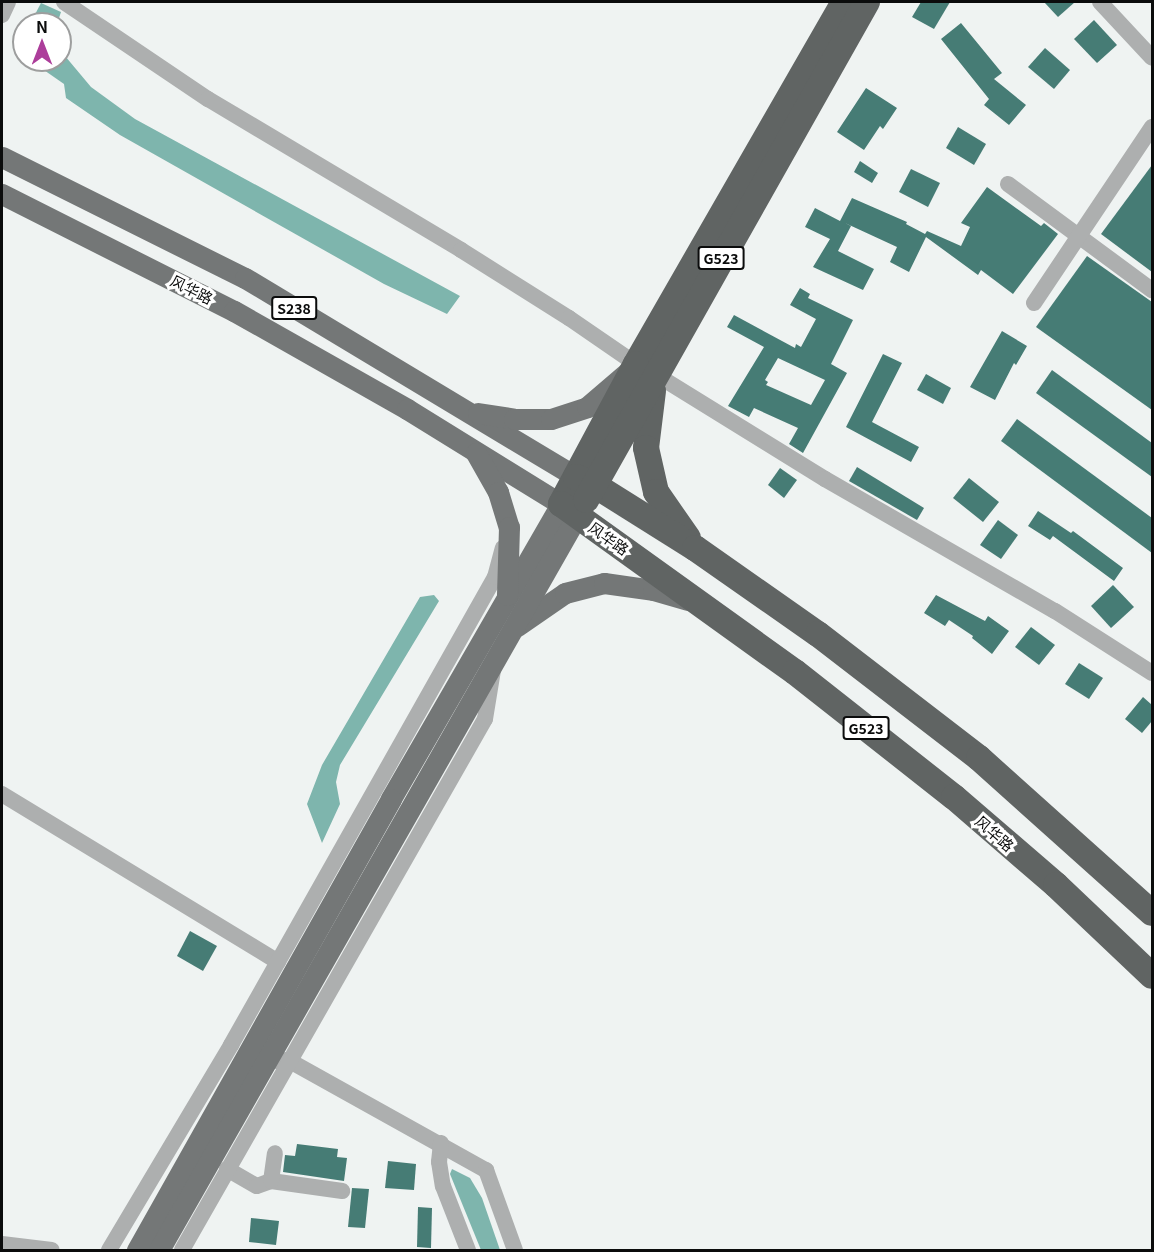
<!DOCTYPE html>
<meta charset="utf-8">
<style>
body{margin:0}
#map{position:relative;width:1154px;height:1252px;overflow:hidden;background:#eff3f2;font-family:Georgia,"Noto Sans SC",serif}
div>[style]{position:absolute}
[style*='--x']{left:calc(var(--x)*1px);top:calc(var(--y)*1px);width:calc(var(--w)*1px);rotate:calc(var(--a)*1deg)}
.water>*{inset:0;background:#7eb5ad}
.building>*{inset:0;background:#467c75}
.minor>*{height:16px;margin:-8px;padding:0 8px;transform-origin:8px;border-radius:8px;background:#adafaf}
.major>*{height:21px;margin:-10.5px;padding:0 10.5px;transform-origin:10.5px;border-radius:10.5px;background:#747777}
.highway>*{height:26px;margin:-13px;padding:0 13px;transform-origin:13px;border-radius:13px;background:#606463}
span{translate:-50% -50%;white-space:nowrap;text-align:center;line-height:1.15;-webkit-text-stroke:6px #fff;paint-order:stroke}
.shield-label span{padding:2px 4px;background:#fff;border:2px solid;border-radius:4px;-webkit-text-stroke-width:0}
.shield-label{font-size:14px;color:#0b0c0c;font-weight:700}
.street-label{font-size:15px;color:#0b0c0c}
.frame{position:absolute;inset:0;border:3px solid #0b0c0c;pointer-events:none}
.north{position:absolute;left:12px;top:12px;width:60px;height:60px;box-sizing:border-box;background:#fff;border:2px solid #9d9e9e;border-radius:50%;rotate:0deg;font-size:16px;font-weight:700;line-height:24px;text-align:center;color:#0b0c0c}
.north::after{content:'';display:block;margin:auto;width:21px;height:27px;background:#ac3d9a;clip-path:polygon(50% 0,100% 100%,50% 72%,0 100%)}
</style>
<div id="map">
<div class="water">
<div style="clip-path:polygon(41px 3px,61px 12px,57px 24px,30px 24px)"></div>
<div style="clip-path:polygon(60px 50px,91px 87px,135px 119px,460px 296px,447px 314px,384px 284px,120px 135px,66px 98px,64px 84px,41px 68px,37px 60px,60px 60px)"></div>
<div style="clip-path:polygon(434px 595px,439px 601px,340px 765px,336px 782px,340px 804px,322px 843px,307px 804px,322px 765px,420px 597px)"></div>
<div style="clip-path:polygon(452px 1169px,470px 1178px,482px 1198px,500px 1250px,481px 1250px,450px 1174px)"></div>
</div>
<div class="building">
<div style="clip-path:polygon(921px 2px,950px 2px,934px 29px,912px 17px)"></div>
<div style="clip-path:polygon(1044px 2px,1075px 2px,1058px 17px)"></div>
<div style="clip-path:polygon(1094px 20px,1117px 45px,1097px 63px,1074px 39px)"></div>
<div style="clip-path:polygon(961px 23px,1002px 73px,994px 79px,1026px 105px,1009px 125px,984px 105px,989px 99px,941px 39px)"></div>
<div style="clip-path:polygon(1045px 48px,1070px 70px,1054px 89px,1028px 67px)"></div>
<div style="clip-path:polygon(866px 88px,897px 108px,883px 129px,880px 126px,864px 150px,837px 132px)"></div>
<div style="clip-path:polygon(958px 127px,986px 144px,974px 165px,946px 148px)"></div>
<div style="clip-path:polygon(860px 161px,878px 173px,872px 183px,854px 172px)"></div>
<div style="clip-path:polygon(1152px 165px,1152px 272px,1101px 234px)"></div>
<div style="clip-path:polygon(911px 169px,940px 183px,928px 207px,899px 192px)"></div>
<div style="clip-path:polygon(987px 187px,1041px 226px,1044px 223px,1058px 234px,1013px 294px,981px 270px,978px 275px,926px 237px,909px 272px,890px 262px,897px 247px,845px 223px,851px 226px,838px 251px,874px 269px,863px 290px,813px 267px,830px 239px,805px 227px,815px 208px,840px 221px,852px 198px,907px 222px,906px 224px,925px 234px,927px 231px,961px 246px,970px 227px,961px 223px)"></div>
<div style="clip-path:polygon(1087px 256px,1152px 302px,1152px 410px,1036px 327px)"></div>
<div style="clip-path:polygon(evenodd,800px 288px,810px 294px,808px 298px,853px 320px,831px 364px,847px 373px,803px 453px,789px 444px,798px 428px,754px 408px,749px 417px,728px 406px,764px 347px,727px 327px,734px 315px,795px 348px,796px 344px,801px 347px,816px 319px,790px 305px,800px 288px,778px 358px,825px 380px,811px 405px,766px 385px,768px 382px,765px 380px,778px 358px)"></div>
<div style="clip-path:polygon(1002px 331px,1027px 346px,1016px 365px,1014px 363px,995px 400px,970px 387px)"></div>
<div style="clip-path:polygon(883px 354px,902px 363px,872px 422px,919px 447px,911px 462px,846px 427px)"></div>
<div style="clip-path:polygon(1052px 370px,1152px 443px,1152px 477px,1036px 393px)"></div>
<div style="clip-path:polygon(926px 374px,951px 388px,943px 404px,917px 390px)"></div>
<div style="clip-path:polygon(1017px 419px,1152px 518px,1152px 553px,1001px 441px)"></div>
<div style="clip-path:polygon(857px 467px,924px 508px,917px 520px,849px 481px)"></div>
<div style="clip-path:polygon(780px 468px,797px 480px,784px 498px,768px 485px)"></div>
<div style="clip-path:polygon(969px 478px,999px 502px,983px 522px,953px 498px)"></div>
<div style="clip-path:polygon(1038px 511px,1071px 533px,1073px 531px,1123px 568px,1114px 581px,1053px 536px,1050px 540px,1028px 526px)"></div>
<div style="clip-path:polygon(998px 520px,1018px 535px,1001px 559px,980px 545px)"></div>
<div style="clip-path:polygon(1113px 585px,1134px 607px,1111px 628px,1091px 606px)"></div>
<div style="clip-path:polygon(936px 595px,985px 621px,988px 616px,1009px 631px,992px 654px,972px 638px,973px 636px,949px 620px,945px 626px,924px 613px)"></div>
<div style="clip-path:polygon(1031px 627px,1055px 645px,1039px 665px,1015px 647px)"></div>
<div style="clip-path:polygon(1079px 663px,1103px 678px,1089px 699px,1065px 684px)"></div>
<div style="clip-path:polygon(1143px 697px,1152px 705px,1152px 721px,1142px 733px,1125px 719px)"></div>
<div style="clip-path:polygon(190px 931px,217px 946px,203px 971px,177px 956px)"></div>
<div style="clip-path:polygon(297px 1144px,338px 1149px,337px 1157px,347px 1158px,344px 1181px,283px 1172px,285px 1155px,295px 1156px)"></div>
<div style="clip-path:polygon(388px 1161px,416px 1164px,414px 1190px,385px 1188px)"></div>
<div style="clip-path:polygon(352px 1188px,369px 1189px,365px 1228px,348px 1227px)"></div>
<div style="clip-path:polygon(418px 1207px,432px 1208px,431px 1248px,417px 1247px)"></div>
<div style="clip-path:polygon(251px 1218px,279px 1221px,276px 1245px,249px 1242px)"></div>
</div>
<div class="minor">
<div style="--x:64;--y:2;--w:174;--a:34"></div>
<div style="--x:208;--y:99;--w:295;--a:30.8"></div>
<div style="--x:461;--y:250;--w:128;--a:32.2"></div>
<div style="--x:569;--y:318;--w:81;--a:34.5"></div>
<div style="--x:1100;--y:2;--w:76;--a:47.1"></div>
<div style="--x:2;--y:15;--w:14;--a:-65"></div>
<div style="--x:1008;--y:184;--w:179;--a:36.4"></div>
<div style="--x:1034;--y:303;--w:212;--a:-56.2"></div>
<div style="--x:655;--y:374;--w:200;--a:31.7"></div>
<div style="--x:825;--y:479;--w:265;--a:29.9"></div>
<div style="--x:1055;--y:611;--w:115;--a:32.6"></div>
<div style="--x:2;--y:794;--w:323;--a:31.3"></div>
<div style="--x:277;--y:1061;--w:11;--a:-5"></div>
<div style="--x:288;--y:1060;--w:227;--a:29.1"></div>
<div style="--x:486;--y:1170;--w:85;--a:70.1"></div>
<div style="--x:441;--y:1143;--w:19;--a:96"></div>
<div style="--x:439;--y:1162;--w:24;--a:81"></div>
<div style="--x:443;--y:1186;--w:69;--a:68.7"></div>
<div style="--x:227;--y:1169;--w:34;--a:30"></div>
<div style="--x:257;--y:1186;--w:15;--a:-20"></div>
<div style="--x:271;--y:1181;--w:72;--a:8"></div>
<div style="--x:271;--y:1181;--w:28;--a:-82"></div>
<div style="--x:2;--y:1244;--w:50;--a:6.8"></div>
<div style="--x:109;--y:1250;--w:239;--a:-59.2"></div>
<div style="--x:231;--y:1045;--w:537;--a:-60.57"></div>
<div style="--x:495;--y:577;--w:30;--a:-75"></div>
<div style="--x:182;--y:1250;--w:611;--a:-60.29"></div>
<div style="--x:485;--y:719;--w:50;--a:-80.7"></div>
</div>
<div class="major">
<div style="--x:2;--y:157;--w:271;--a:26.5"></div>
<div style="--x:245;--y:278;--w:386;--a:31"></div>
<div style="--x:2;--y:194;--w:260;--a:26.8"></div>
<div style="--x:234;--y:311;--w:199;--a:29.5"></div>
<div style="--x:407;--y:409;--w:181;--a:31.7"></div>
<div style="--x:561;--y:504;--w:340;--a:120"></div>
<div style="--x:391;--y:799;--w:518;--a:119.39"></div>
<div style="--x:478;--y:413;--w:36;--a:9"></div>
<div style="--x:514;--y:419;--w:37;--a:0"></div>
<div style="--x:551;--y:419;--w:38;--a:-18"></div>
<div style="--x:587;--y:407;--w:55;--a:-40.6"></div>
<div style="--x:476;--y:453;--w:45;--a:60.6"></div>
<div style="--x:498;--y:492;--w:37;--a:73"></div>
<div style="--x:509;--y:527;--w:68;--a:91.7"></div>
<div style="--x:517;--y:626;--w:58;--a:-34.5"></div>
<div style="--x:565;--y:593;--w:40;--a:-14.4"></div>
<div style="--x:604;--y:583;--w:49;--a:8.1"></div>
<div style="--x:653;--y:590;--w:36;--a:16"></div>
<div style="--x:159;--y:1250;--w:845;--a:-60.34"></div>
</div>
<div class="highway">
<div style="--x:844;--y:2;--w:418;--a:119.9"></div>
<div style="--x:636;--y:364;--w:159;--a:118.2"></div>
<div style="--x:561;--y:504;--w:288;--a:35.7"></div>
<div style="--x:795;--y:672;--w:202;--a:38.2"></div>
<div style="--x:954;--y:797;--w:135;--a:40.8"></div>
<div style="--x:1056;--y:885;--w:132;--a:43.5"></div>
<div style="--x:653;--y:391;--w:57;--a:97"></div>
<div style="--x:646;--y:448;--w:45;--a:77.2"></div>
<div style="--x:656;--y:492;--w:56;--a:55.2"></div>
<div style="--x:576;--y:477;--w:22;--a:24"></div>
<div style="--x:596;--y:486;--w:117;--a:32.1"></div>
<div style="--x:695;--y:548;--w:150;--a:35"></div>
<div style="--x:818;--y:634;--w:203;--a:37.6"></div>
<div style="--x:979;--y:758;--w:232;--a:41.9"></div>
<div style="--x:586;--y:500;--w:572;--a:-60.57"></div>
</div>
<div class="shield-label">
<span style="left:721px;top:258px">G523</span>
<span style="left:294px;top:308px">S238</span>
<span style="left:866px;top:728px">G523</span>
</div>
<div class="street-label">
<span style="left:192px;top:289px;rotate:27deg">风华路</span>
<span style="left:609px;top:538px;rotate:35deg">风华路</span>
<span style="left:995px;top:833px;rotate:41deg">风华路</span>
</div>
<div class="frame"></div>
<div class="north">N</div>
</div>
